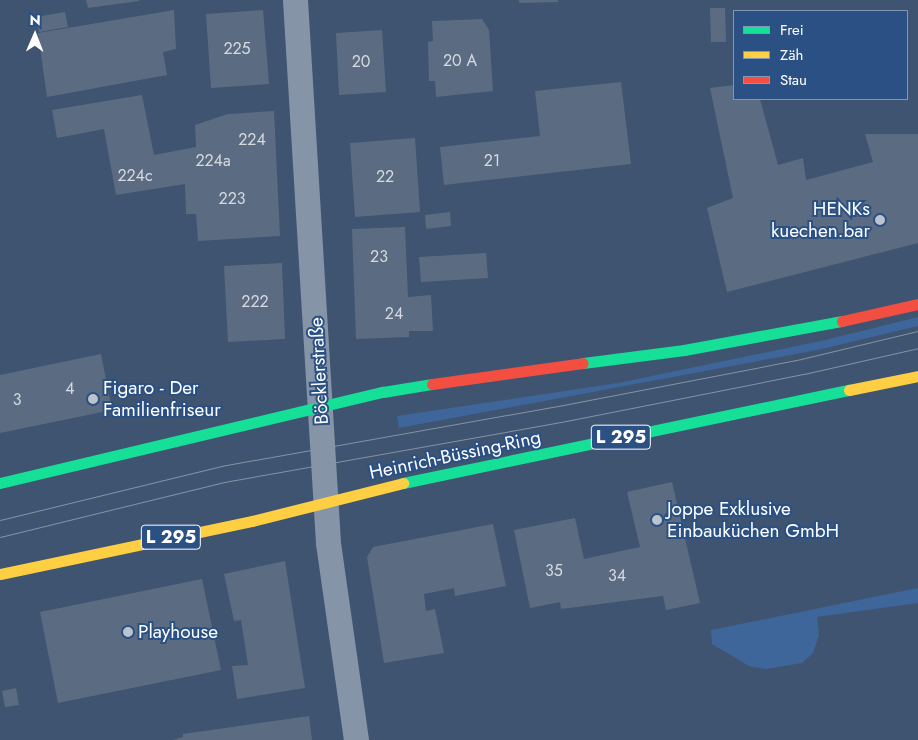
<!DOCTYPE html>
<meta charset="utf-8">
<style>
body{margin:0}
#map{position:relative;width:918px;height:740px;overflow:hidden;background:#3e5470;font-family:Jost,sans-serif}
div>[style]{position:absolute}
[style*='--x']{left:calc(var(--x)*1px);top:calc(var(--y)*1px);width:calc(var(--w)*1px);rotate:calc(var(--a)*1deg)}
.green>*{inset:0;background:#3f669a}
.building>*{inset:0;background:#5b6c82}
.street>*{height:25px;margin:-12.5px;padding:0 12.5px;transform-origin:12.5px;border-radius:12.5px;background:#8594a6}
.fast>*{height:11px;margin:-5.5px;padding:0 5.5px;transform-origin:5.5px;border-radius:5.5px;background:#16e098}
.slow>*{height:11px;margin:-5.5px;padding:0 5.5px;transform-origin:5.5px;border-radius:5.5px;background:#ffcf43}
.jam>*{height:11px;margin:-5.5px;padding:0 5.5px;transform-origin:5.5px;border-radius:5.5px;background:#f24e42}
.tram>*{height:1px;margin:-0.5px;padding:0 0.5px;transform-origin:0.5px;border-radius:0.5px;background:#8593a5}
.dots>*{width:14px;height:14px;translate:-50% -50%;box-sizing:border-box;border:2px solid #2a5084;border-radius:50%}
span{translate:-50% -50%;white-space:nowrap;text-align:center;line-height:1.15;-webkit-text-stroke:4px #2a5084;paint-order:stroke}
.number-label{font-size:16px;color:#d6dae0}
.number-label span{-webkit-text-stroke-width:0}
.shield-label span{padding:1px 4px;background:#2a5084;border:1px solid;border-radius:4px;-webkit-text-stroke-width:0}
.shield-label{font-size:18px;color:#fff;font-weight:700}
.poi-label{font-size:19px;color:#fff}
.right{translate:-100% -50%;text-align:right}
.left{translate:0 -50%;text-align:left}
.street-label{font-size:19px;color:#fff}
.legend{position:absolute;left:733px;top:10px;width:175px;height:90px;box-sizing:border-box;background:#2a5084;border:1px solid #7f96b5;margin:0;padding:6px 9px;list-style:none;font-size:15px;color:#fff}
.legend li{display:flex;align-items:center;gap:10px;height:25px}
.legend b{width:25px;border:1px solid #7f96b5}
.north{position:absolute;left:10px;top:10px;width:50px;height:50px;-webkit-text-stroke:4px #2a5084;paint-order:stroke;rotate:1deg;font-size:14px;font-weight:700;line-height:20px;text-align:center;color:#fff}
.north::after{content:'';display:block;margin:auto;width:18px;height:22px;background:#fff;clip-path:polygon(50% 0,100% 100%,50% 72%,0 100%)}
</style>
<div id="map">
<div class="green">
<div style="clip-path:polygon(918px 317px,918px 326px,817px 350px,399px 428px,397px 416px,618px 383px,821px 341px)"></div>
<div style="clip-path:polygon(918px 588px,918px 603px,817px 617px,819px 635px,813px 653px,802px 663px,766px 669px,749px 666px,712px 644px,711px 630px)"></div>
</div>
<div class="building">
<div style="clip-path:polygon(86px 0,139px 0,139px 1px,88px 8px)"></div>
<div style="clip-path:polygon(519px 0,558px 0,558px 2px,519px 3px)"></div>
<div style="clip-path:polygon(710px 8px,725px 8px,726px 42px,711px 42px)"></div>
<div style="clip-path:polygon(174px 10px,176px 49px,163px 52px,167px 75px,47px 97px,38px 33px)"></div>
<div style="clip-path:polygon(263px 10px,269px 84px,211px 88px,206px 14px)"></div>
<div style="clip-path:polygon(65px 12px,68px 27px,39px 32px,36px 17px)"></div>
<div style="clip-path:polygon(482px 19px,489px 30px,493px 91px,436px 97px,435px 81px,429px 81px,428px 42px,433px 41px,432px 21px)"></div>
<div style="clip-path:polygon(382px 30px,386px 92px,339px 95px,336px 33px)"></div>
<div style="clip-path:polygon(621px 82px,631px 164px,444px 185px,440px 147px,540px 136px,535px 91px)"></div>
<div style="clip-path:polygon(734px 85px,734px 99px,760px 99px,778px 165px,803px 158px,806px 180px,873px 162px,865px 134px,918px 134px,918px 243px,727px 292px,707px 208px,733px 198px,710px 88px)"></div>
<div style="clip-path:polygon(142px 95px,154px 155px,196px 147px,195px 125px,228px 114px,274px 111px,280px 236px,198px 241px,196px 214px,186px 214px,185px 184px,116px 195px,104px 129px,57px 138px,52px 110px)"></div>
<div style="clip-path:polygon(415px 138px,420px 212px,355px 217px,350px 143px)"></div>
<div style="clip-path:polygon(450px 212px,451px 226px,426px 229px,425px 215px)"></div>
<div style="clip-path:polygon(405px 227px,408px 297px,431px 295px,433px 331px,409px 331px,409px 337px,356px 339px,352px 229px)"></div>
<div style="clip-path:polygon(486px 253px,488px 278px,421px 282px,419px 257px)"></div>
<div style="clip-path:polygon(282px 263px,285px 339px,228px 342px,224px 266px)"></div>
<div style="clip-path:polygon(101px 354px,112px 410px,0 433px,0 375px)"></div>
<div style="clip-path:polygon(672px 482px,700px 603px,666px 610px,663px 596px,561px 609px,560px 602px,530px 608px,514px 530px,575px 518px,584px 559px,640px 547px,627px 492px)"></div>
<div style="clip-path:polygon(493px 524px,506px 586px,455px 596px,454px 588px,424px 594px,426px 611px,435px 609px,444px 653px,384px 663px,367px 557px,373px 547px)"></div>
<div style="clip-path:polygon(285px 561px,305px 688px,237px 699px,232px 666px,248px 665px,241px 620px,234px 621px,224px 574px)"></div>
<div style="clip-path:polygon(202px 579px,221px 670px,58px 703px,40px 612px)"></div>
<div style="clip-path:polygon(16px 688px,19px 705px,5px 707px,2px 691px)"></div>
<div style="clip-path:polygon(309px 716px,312px 740px,173px 740px,183px 737px,183px 734px)"></div>
</div>
<div class="street">
<div style="--x:295;--y:0;--w:544;--a:86.52"></div>
<div style="--x:328;--y:543;--w:199;--a:81.9"></div>
</div>
<div class="fast">
<div style="--x:583;--y:363;--w:102;--a:-7.3"></div>
<div style="--x:684;--y:350;--w:161;--a:-10.4"></div>
<div style="--x:0;--y:483;--w:394;--a:-13.4"></div>
<div style="--x:383;--y:392;--w:50;--a:-9.3"></div>
<div style="--x:403;--y:483;--w:456;--a:-11.8"></div>
</div>
<div class="slow">
<div style="--x:849;--y:390;--w:70;--a:-11.5"></div>
<div style="--x:0;--y:574;--w:258;--a:-11.9"></div>
<div style="--x:252;--y:521;--w:156;--a:-14.1"></div>
</div>
<div class="jam">
<div style="--x:842;--y:321;--w:78;--a:-12.6"></div>
<div style="--x:432;--y:384;--w:152;--a:-7.9"></div>
</div>
<div class="tram">
<div style="--x:0;--y:520;--w:228;--a:-13.7"></div>
<div style="--x:221;--y:466;--w:342;--a:-10.1"></div>
<div style="--x:558;--y:406;--w:248;--a:-10.9"></div>
<div style="--x:801;--y:359;--w:120;--a:-13.5"></div>
<div style="--x:0;--y:537;--w:231;--a:-13.8"></div>
<div style="--x:224;--y:482;--w:342;--a:-10.1"></div>
<div style="--x:561;--y:422;--w:248;--a:-11.2"></div>
<div style="--x:804;--y:374;--w:117;--a:-12.8"></div>
</div>
<div class="dots">
<div style="left:880px;top:220px;background:#bbc3cd"></div>
<div style="left:93px;top:399px;background:#bbc3cd"></div>
<div style="left:657px;top:520px;background:#bbc3cd"></div>
<div style="left:128px;top:632px;background:#bbc3cd"></div>
</div>
<div class="number-label">
<span style="left:237px;top:49px">225</span>
<span style="left:460px;top:61px">20 A</span>
<span style="left:361px;top:62px">20</span>
<span style="left:252px;top:140px">224</span>
<span style="left:213px;top:161px">224a</span>
<span style="left:492px;top:161px">21</span>
<span style="left:135px;top:176px">224c</span>
<span style="left:385px;top:177px">22</span>
<span style="left:232px;top:199px">223</span>
<span style="left:379px;top:257px">23</span>
<span style="left:255px;top:302px">222</span>
<span style="left:394px;top:314px">24</span>
<span style="left:70px;top:389px">4</span>
<span style="left:17px;top:400px">3</span>
<span style="left:554px;top:571px">35</span>
<span style="left:617px;top:576px">34</span>
</div>
<div class="shield-label">
<span style="left:621px;top:437px">L 295</span>
<span style="left:171px;top:537px">L 295</span>
</div>
<div class="poi-label">
<span class="right" style="left:870px;top:220px">HENKs<br>kuechen.bar</span>
<span class="left" style="left:103px;top:399px">Figaro - Der<br>Familienfriseur</span>
<span class="left" style="left:667px;top:520px">Joppe Exklusive<br>Einbauküchen GmbH</span>
<span class="left" style="left:138px;top:632px">Playhouse</span>
</div>
<div class="street-label">
<span style="left:319px;top:371px;rotate:-93deg">Böcklerstraße</span>
<span style="left:455px;top:455px;rotate:-12deg">Heinrich-Büssing-Ring</span>
</div>
<ul class="legend">
<li><b style="height:6px;background:#16e098"></b>Frei</li>
<li><b style="height:6px;background:#ffcf43"></b>Zäh</li>
<li><b style="height:6px;background:#f24e42"></b>Stau</li>
</ul>
<div class="north">N</div>
</div>
